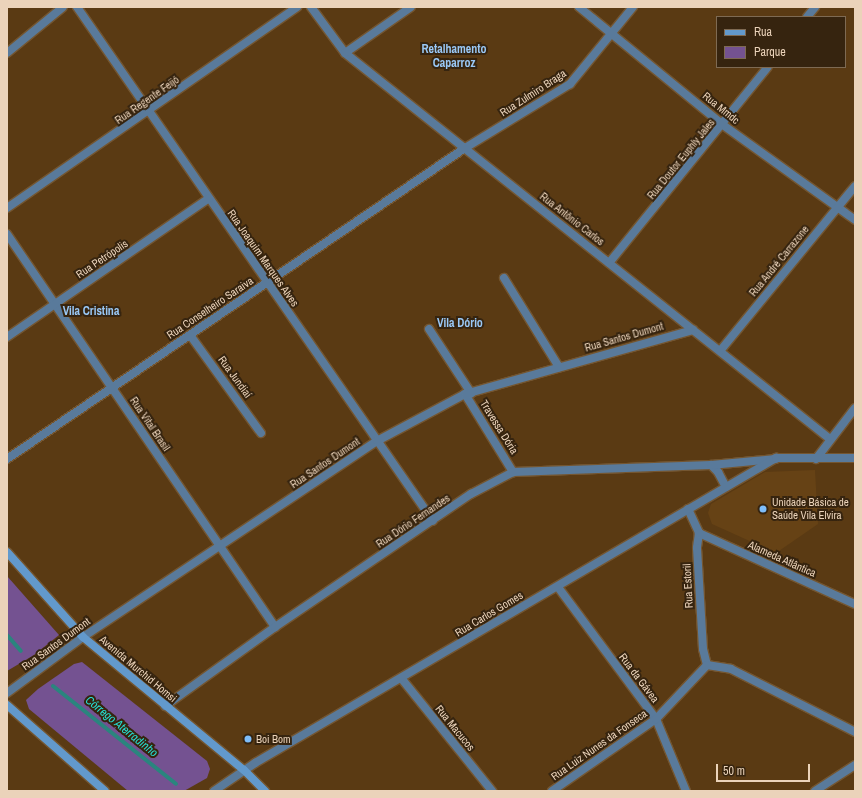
<!DOCTYPE html>
<meta charset="utf-8">
<style>
body{margin:0}
#map{position:relative;width:862px;height:798px;overflow:hidden;background:#5a3a13;font-family:"Archivo Narrow",sans-serif}
div>[style]{position:absolute}
[style*='--x']{left:calc(var(--x)*1px);top:calc(var(--y)*1px);width:calc(var(--w)*1px);rotate:calc(var(--a)*1deg)}
.built>*{inset:0;background:#664215}
.green>*{inset:0;background:#745291}
.stream>*{height:4px;margin:-2px;padding:0 2px;transform-origin:2px;border-radius:2px;background:#2a857e}
.roads{filter:drop-shadow(1px 0 #745631) drop-shadow(-1px 0 #745631) drop-shadow(0 1px #745631) drop-shadow(0 -1px #745631)}
.minor>*{height:8px;margin:-4px;padding:0 4px;transform-origin:4px;border-radius:4px;background:#597a9b}
.tertiary>*{height:8px;margin:-4px;padding:0 4px;transform-origin:4px;border-radius:4px;background:#597a9b}
.secondary>*{height:8px;margin:-4px;padding:0 4px;transform-origin:4px;border-radius:4px;background:#6299cc}
.dots>*{width:11px;height:11px;translate:-50% -50%;box-sizing:border-box;border:2px solid #36240f;border-radius:50%}
span{translate:-50% -50%;white-space:nowrap;text-align:center;line-height:1.15;-webkit-text-stroke:4px #36240f;paint-order:stroke}
.street-label{font-size:11px;color:#ebd3ba}
.poi-label{font-size:11px;color:#ebd3ba}
.left{translate:0 -50%;text-align:left}
.neighbourhood-label{font-size:12px;color:#9ac8f5;font-weight:700}
.water-label{font-size:12px;color:#26dfd3;font-style:italic}
.frame{position:absolute;inset:0;border:8px solid #ebd3ba;pointer-events:none}
.legend{position:absolute;left:716px;top:16px;width:130px;height:52px;box-sizing:border-box;background:#36240f;border:1px solid #7e6a53;margin:0;padding:5px 7px;list-style:none;font-size:12px;color:#ebd3ba}
.legend li{display:flex;align-items:center;gap:8px;height:20px}
.legend b{width:20px;border:1px solid #7e6a53}
.scale{position:absolute;left:716px;top:764px;width:94px;height:18px;box-sizing:border-box;border:2px solid #ebd3ba;border-top:0;padding-left:5px;font-size:12px;line-height:14px;white-space:nowrap;color:#ebd3ba;-webkit-text-stroke:3px #36240f;paint-order:stroke}
</style>
<div id="map">
<div class="built">
<div style="clip-path:polygon(815px 470px,818px 524px,776px 553px,712px 524px,708px 513px,711px 504px,765px 472px)"></div>
</div>
<div class="green">
<div style="clip-path:polygon(7px 576px,59px 635px,34px 655px,7px 671px)"></div>
<div style="clip-path:polygon(82px 662px,207px 761px,210px 769px,207px 778px,184px 791px,128px 791px,29px 709px,26px 700px,38px 689px,74px 664px)"></div>
</div>
<div class="stream">
<div style="--x:7;--y:635;--w:21;--a:49"></div>
<div style="--x:53;--y:686;--w:157;--a:38.5"></div>
</div>
<div class="roads">
<div class="minor">
<div style="--x:77;--y:7;--w:625;--a:55.29"></div>
<div style="--x:311;--y:7;--w:57;--a:53.5"></div>
<div style="--x:345;--y:53;--w:620;--a:38.52"></div>
<div style="--x:579;--y:7;--w:186;--a:39.3"></div>
<div style="--x:723;--y:125;--w:163;--a:35.7"></div>
<div style="--x:807;--y:17;--w:13;--a:-51"></div>
<div style="--x:7;--y:53;--w:72;--a:-39.4"></div>
<div style="--x:345;--y:53;--w:80;--a:-34.9"></div>
<div style="--x:7;--y:208;--w:353;--a:-34.7"></div>
<div style="--x:7;--y:234;--w:476;--a:55.7"></div>
<div style="--x:609;--y:263;--w:252;--a:-51"></div>
<div style="--x:504;--y:278;--w:105;--a:58.3"></div>
<div style="--x:429;--y:329;--w:77;--a:56.7"></div>
<div style="--x:190;--y:335;--w:121;--a:54.1"></div>
<div style="--x:7;--y:337;--w:245;--a:-34.5"></div>
<div style="--x:720;--y:351;--w:213;--a:-50.7"></div>
<div style="--x:465;--y:394;--w:92;--a:58.4"></div>
<div style="--x:7;--y:459;--w:554;--a:-34.18"></div>
<div style="--x:465;--y:148;--w:123;--a:-31.4"></div>
<div style="--x:570;--y:84;--w:99;--a:-50.7"></div>
<div style="--x:816;--y:459;--w:64;--a:-52.6"></div>
<div style="--x:711;--y:465;--w:10;--a:45"></div>
<div style="--x:718;--y:472;--w:17;--a:62"></div>
<div style="--x:688;--y:509;--w:26;--a:65"></div>
<div style="--x:699;--y:533;--w:15;--a:98"></div>
<div style="--x:697;--y:548;--w:101;--a:86.6"></div>
<div style="--x:703;--y:649;--w:16;--a:76"></div>
<div style="--x:699;--y:533;--w:171;--a:24.5"></div>
<div style="--x:558;--y:587;--w:164;--a:53.4"></div>
<div style="--x:656;--y:719;--w:78;--a:67.4"></div>
<div style="--x:707;--y:665;--w:24;--a:9"></div>
<div style="--x:731;--y:669;--w:139;--a:26.9"></div>
<div style="--x:402;--y:679;--w:144;--a:51.2"></div>
<div style="--x:7;--y:693;--w:94;--a:-36.4"></div>
<div style="--x:83;--y:637;--w:353;--a:-33.7"></div>
<div style="--x:377;--y:441;--w:100;--a:-28.1"></div>
<div style="--x:465;--y:394;--w:237;--a:-15.7"></div>
<div style="--x:165;--y:706;--w:135;--a:-35.7"></div>
<div style="--x:275;--y:627;--w:237;--a:-34.2"></div>
<div style="--x:471;--y:494;--w:47;--a:-27.6"></div>
<div style="--x:513;--y:472;--w:198;--a:-2"></div>
<div style="--x:711;--y:465;--w:65;--a:-5.3"></div>
<div style="--x:552;--y:791;--w:126;--a:-34.7"></div>
<div style="--x:656;--y:719;--w:74;--a:-46.6"></div>
</div>
<div class="tertiary">
<div style="--x:214;--y:791;--w:50;--a:-34.3"></div>
<div style="--x:255;--y:763;--w:604;--a:-30.35"></div>
<div style="--x:776;--y:458;--w:79;--a:0"></div>
<div style="--x:815;--y:791;--w:48;--a:-33"></div>
</div>
<div class="secondary">
<div style="--x:7;--y:552;--w:114;--a:48.2"></div>
<div style="--x:83;--y:637;--w:209;--a:39.6"></div>
<div style="--x:244;--y:770;--w:30;--a:45"></div>
<div style="--x:7;--y:705;--w:130;--a:41.3"></div>
</div>
</div>
<div class="dots">
<div style="left:763px;top:509px;background:#7ebdf9"></div>
<div style="left:248px;top:739px;background:#7ebdf9"></div>
</div>
<div class="street-label">
<span style="left:533px;top:93px;rotate:-33deg">Rua Zulmiro Braga</span>
<span style="left:147px;top:100px;rotate:-35deg">Rua Regente Feijó</span>
<span style="left:721px;top:108px;rotate:39deg">Rua Mmdc</span>
<span style="left:681px;top:159px;rotate:-51deg">Rua Doutor Euphly Jales</span>
<span style="left:572px;top:219px;rotate:38deg">Rua Antônio Carlos</span>
<span style="left:263px;top:258px;rotate:55deg">Rua Joaquim Marques Alves</span>
<span style="left:102px;top:259px;rotate:-34deg">Rua Petrópolis</span>
<span style="left:779px;top:261px;rotate:-51deg">Rua André Carrazone</span>
<span style="left:210px;top:308px;rotate:-34deg">Rua Conselheiro Saraiva</span>
<span style="left:624px;top:337px;rotate:-16deg">Rua Santos Dumont</span>
<span style="left:235px;top:377px;rotate:54deg">Rua Jundiaí</span>
<span style="left:150px;top:424px;rotate:56deg">Rua Vital Brasil</span>
<span style="left:499px;top:427px;rotate:58deg">Travessa Dória</span>
<span style="left:325px;top:463px;rotate:-34deg">Rua Santos Dumont</span>
<span style="left:413px;top:521px;rotate:-34deg">Rua Dório Fernandes</span>
<span style="left:782px;top:559px;rotate:24deg">Alameda Atlântica</span>
<span style="left:688px;top:586px;rotate:-93deg">Rua Estoril</span>
<span style="left:489px;top:614px;rotate:-31deg">Rua Carlos Gomes</span>
<span style="left:56px;top:644px;rotate:-36deg">Rua Santos Dumont</span>
<span style="left:138px;top:669px;rotate:40deg">Avenida Murchid Homsi</span>
<span style="left:639px;top:678px;rotate:53deg">Rua da Gávea</span>
<span style="left:455px;top:728px;rotate:51deg">Rua Macucos</span>
<span style="left:599px;top:745px;rotate:-35deg">Rua Luiz Nunes da Fonseca</span>
</div>
<div class="poi-label">
<span class="left" style="left:772px;top:509px">Unidade Básica de<br>Saúde Vila Elvira</span>
<span class="left" style="left:256px;top:739px">Boi Bom</span>
</div>
<div class="neighbourhood-label">
<span style="left:454px;top:57px">Retalhamento<br>Caparroz</span>
<span style="left:91px;top:312px">Vila Cristina</span>
<span style="left:460px;top:324px">Vila Dório</span>
</div>
<div class="water-label">
<span style="left:121px;top:727px;rotate:39deg">Córrego Aterradinho</span>
</div>
<div class="frame"></div>
<ul class="legend">
<li><b style="height:5px;background:#6299cc"></b>Rua</li>
<li><b style="height:11px;background:#745291"></b>Parque</li>
</ul>
<div class="scale">50 m</div>
</div>
